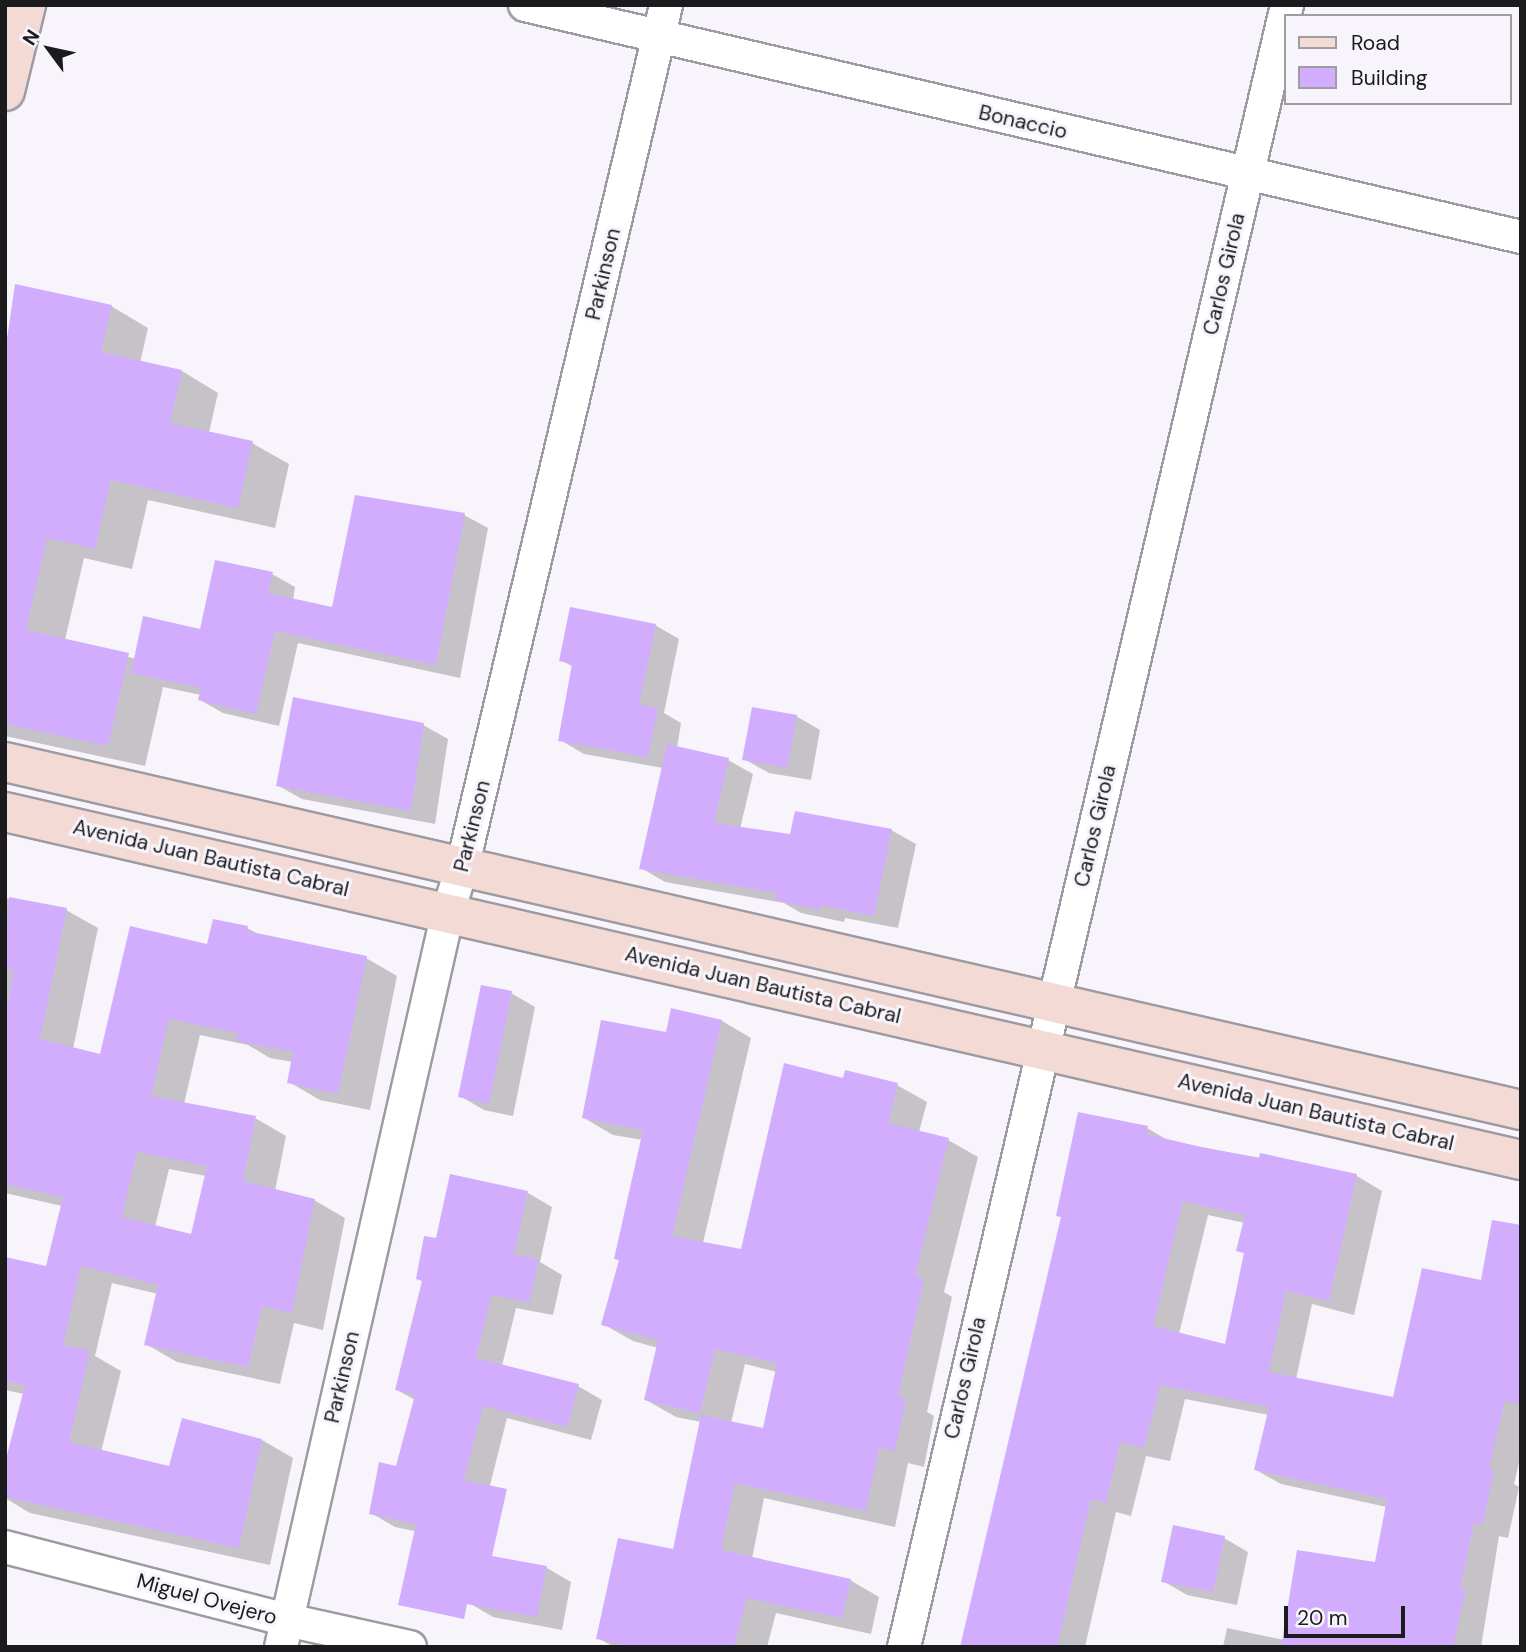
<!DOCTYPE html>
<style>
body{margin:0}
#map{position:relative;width:1526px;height:1652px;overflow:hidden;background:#f7f4fb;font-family:"DM Sans",sans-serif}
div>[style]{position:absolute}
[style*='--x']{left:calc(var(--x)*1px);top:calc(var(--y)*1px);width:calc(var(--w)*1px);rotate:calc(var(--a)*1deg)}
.shadow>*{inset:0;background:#0003}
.building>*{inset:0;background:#d2adfd}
.roads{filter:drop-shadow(2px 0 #9d9ba1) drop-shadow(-2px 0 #9d9ba1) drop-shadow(0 2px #9d9ba1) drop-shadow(0 -2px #9d9ba1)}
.street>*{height:32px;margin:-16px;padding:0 16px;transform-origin:16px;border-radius:16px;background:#fff}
.secondary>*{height:38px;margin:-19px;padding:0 19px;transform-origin:19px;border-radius:19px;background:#f3dad5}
span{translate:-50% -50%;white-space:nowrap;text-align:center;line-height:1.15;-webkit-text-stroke:6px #f7f4fb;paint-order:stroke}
.street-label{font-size:21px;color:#1b1a1c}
.frame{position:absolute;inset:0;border:7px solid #1b1a1c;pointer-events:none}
.legend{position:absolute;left:1284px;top:14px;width:228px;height:91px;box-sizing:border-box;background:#f7f4fb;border:2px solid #9f9da2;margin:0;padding:9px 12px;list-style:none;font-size:21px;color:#1b1a1c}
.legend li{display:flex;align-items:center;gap:14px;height:35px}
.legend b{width:35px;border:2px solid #9f9da2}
.north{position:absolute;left:14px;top:14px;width:70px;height:70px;-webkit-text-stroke:5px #f7f4fb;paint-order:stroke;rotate:303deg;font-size:19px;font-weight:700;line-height:28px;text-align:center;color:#1b1a1c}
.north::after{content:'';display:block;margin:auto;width:24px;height:32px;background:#1b1a1c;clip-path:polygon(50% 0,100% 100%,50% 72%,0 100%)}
.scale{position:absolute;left:1284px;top:1606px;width:121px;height:32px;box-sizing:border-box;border:4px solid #1b1a1c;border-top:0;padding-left:9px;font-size:21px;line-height:24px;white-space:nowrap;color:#1b1a1c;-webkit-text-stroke:5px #f7f4fb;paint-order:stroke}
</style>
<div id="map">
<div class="shadow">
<div style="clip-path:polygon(17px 286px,111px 306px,148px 328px,140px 363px,182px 371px,218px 393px,209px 433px,252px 443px,289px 464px,275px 528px,148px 500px,132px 569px,84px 558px,65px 640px,136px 659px,201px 631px,272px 574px,295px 587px,293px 600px,334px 609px,464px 515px,488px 528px,460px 678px,298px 643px,279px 726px,223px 713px,200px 700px,201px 695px,163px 687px,145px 766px,5px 736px,5px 351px)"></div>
<div style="clip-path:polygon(655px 625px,679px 639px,664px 713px,681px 723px,677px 748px,728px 760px,753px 774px,740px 829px,791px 836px,891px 830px,916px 844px,898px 928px,845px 918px,844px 922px,801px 913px,784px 903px,665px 882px,641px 868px,663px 768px,584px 754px,560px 740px,573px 667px,561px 660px)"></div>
<div style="clip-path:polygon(796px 716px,820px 730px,811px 780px,769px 773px,744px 759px)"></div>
<div style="clip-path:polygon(423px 725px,448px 739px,435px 824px,302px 799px,277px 785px)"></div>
<div style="clip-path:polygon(evenodd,5px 898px,66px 910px,98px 928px,73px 1049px,101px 1056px,209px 947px,247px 928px,260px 935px,366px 958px,397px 976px,370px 1110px,320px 1100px,289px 1082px,293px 1062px,270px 1058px,248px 1045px,200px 1035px,184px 1104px,255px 1118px,286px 1136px,275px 1191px,314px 1200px,345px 1218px,323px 1330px,294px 1323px,280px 1384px,177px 1362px,146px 1344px,158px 1294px,112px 1283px,95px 1356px,121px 1371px,101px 1452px,170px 1468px,262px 1440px,293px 1458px,270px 1565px,30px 1513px,5px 1498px,5px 1471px,24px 1394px,5px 1390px,5px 1259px,47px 1268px,62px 1206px,5px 1193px,5px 898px,169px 1169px,206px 1176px,192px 1236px,155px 1227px,169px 1169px)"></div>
<div style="clip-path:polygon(511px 993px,535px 1007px,513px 1116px,484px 1110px,460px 1096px)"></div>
<div style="clip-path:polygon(evenodd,722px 1021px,751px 1038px,703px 1243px,742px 1251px,845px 1080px,897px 1085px,927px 1102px,919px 1132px,948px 1140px,978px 1157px,944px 1292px,952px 1297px,927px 1412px,934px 1416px,924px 1467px,908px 1463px,895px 1527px,764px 1498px,752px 1559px,850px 1580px,879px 1597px,871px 1634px,776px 1613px,767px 1647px,614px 1647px,598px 1638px,674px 1551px,701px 1422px,676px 1417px,646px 1400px,658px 1348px,633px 1341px,603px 1324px,621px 1261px,643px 1140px,613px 1135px,584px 1118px,667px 1034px,722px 1021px,745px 1364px,777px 1372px,765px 1430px,731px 1423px,745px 1364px)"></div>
<div style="clip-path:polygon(evenodd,1147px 1128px,1169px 1141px,1357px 1176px,1382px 1191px,1354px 1315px,1312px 1304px,1296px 1379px,1394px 1399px,1521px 1227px,1521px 1454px,1514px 1484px,1519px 1487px,1508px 1538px,1499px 1536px,1481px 1647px,1223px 1647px,1227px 1628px,1284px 1640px,1376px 1564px,1387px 1507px,1281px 1484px,1256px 1470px,1269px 1415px,1185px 1399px,1170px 1461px,1146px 1456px,1131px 1516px,1116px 1512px,1085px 1647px,962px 1647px,1147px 1128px,1208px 1215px,1245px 1223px,1238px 1250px,1246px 1254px,1226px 1346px,1179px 1334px,1208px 1215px)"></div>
<div style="clip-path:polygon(452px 1176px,528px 1193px,552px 1207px,540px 1262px,562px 1275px,553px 1315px,516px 1308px,502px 1366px,578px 1386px,602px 1400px,591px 1440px,507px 1418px,483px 1513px,448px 1538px,395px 1527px,371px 1513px,398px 1468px,415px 1400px,397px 1390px,424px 1282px,417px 1278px,437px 1240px)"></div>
<div style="clip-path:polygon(1224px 1538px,1248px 1552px,1237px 1605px,1187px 1595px,1163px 1581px)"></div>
<div style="clip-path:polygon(547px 1568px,571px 1582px,562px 1630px,493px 1617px,469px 1603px)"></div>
</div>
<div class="building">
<div style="clip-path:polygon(15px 284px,112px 305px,101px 352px,182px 370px,170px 423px,253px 441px,238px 508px,111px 480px,95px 549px,47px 538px,26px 630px,129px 653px,108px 746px,5px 724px,5px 353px)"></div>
<div style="clip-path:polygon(355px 495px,465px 513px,436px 665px,275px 631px,256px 714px,198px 700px,201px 688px,131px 673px,143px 616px,200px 629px,215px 560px,273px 572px,268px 593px,332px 607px)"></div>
<div style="clip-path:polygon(570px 607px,656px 624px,639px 704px,658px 708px,648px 757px,558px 741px,572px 664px,559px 661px)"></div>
<div style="clip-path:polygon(293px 697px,424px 723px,411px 811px,276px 786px)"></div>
<div style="clip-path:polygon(752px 707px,797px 715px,787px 768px,742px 760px)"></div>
<div style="clip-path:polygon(667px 744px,729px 758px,714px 823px,790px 834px,795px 811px,892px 829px,874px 916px,821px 905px,820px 910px,775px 900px,777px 893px,639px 869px)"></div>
<div style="clip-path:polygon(evenodd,9px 897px,67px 908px,40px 1039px,100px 1054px,130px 926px,207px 944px,213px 919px,248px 926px,247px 931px,367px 956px,338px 1094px,287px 1083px,293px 1052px,236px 1041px,238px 1033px,169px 1019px,151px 1096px,256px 1116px,243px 1181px,315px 1199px,292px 1313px,262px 1306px,248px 1367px,144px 1345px,158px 1285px,81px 1266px,63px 1345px,90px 1351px,69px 1442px,169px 1466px,182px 1418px,262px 1439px,239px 1548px,5px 1497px,5px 1463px,25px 1385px,5px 1381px,5px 1257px,46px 1266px,63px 1197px,5px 1184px,5px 1021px,14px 970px,5px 968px,9px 897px,137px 1152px,207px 1166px,191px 1234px,122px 1217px,137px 1152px)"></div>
<div style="clip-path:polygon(481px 985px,512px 991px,489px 1104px,458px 1097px)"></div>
<div style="clip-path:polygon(671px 1008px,722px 1020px,672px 1236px,741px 1249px,784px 1063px,843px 1078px,845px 1070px,898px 1083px,888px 1123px,949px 1138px,915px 1276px,924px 1278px,898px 1396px,906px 1398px,895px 1451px,879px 1448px,866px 1511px,735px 1483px,721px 1550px,851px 1579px,842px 1618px,747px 1598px,734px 1647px,635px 1647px,596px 1639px,618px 1538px,673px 1549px,701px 1415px,763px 1428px,777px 1363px,715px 1349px,700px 1413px,644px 1400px,658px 1340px,601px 1325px,619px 1260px,614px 1259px,643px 1130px,582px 1118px,601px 1020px,666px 1032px)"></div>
<div style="clip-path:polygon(evenodd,1078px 1112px,1148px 1126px,1146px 1134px,1205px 1148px,1259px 1158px,1260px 1153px,1357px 1174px,1329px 1301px,1286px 1291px,1269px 1372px,1393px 1397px,1422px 1268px,1481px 1280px,1492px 1220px,1521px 1225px,1521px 1404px,1505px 1401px,1489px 1469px,1494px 1471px,1483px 1524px,1474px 1523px,1460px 1588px,1466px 1589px,1453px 1647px,1281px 1647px,1297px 1550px,1375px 1562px,1387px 1499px,1254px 1470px,1269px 1407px,1160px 1385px,1144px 1448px,1120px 1442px,1106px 1503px,1091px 1499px,1057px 1647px,960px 1647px,1061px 1217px,1056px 1216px,1078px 1112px,1183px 1201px,1245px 1215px,1236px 1251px,1244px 1253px,1225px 1344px,1153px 1326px,1183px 1201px)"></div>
<div style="clip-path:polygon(450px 1174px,528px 1191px,514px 1254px,539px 1259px,529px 1302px,492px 1295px,476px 1358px,579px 1384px,567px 1427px,483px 1406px,464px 1480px,507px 1489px,492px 1556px,547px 1566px,537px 1617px,467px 1604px,464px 1619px,398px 1605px,416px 1524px,369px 1514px,379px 1462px,396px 1466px,415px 1395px,395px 1390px,422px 1281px,416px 1279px,424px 1236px,436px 1238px)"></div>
<div style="clip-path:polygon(1173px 1525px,1225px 1536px,1213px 1592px,1161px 1582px)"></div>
</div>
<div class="roads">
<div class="street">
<div style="--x:525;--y:5;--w:1023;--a:13.11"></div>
<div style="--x:5;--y:1547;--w:291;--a:14.5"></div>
<div style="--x:287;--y:1620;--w:126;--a:12.4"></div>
<div style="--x:281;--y:1647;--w:754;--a:-77.2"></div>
<div style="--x:448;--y:912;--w:50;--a:-72.6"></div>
<div style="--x:463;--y:864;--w:883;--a:-76.7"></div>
<div style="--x:904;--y:1647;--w:1686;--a:-76.87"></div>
</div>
<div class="secondary">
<div style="--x:5;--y:91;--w:89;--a:-76.3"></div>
<div style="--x:5;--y:762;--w:1555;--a:12.93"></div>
<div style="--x:5;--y:812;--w:1555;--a:12.93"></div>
</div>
</div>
<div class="street-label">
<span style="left:1023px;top:122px;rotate:13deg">Bonaccio</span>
<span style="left:603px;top:274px;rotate:-77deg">Parkinson</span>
<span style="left:1224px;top:274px;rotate:-77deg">Carlos Girola</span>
<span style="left:472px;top:826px;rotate:-76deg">Parkinson</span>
<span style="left:1095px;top:826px;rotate:-77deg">Carlos Girola</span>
<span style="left:211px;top:858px;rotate:13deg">Avenida Juan Bautista Cabral</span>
<span style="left:763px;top:985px;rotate:13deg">Avenida Juan Bautista Cabral</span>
<span style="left:1316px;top:1112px;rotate:13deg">Avenida Juan Bautista Cabral</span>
<span style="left:342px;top:1377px;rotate:-77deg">Parkinson</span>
<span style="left:965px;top:1378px;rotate:-77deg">Carlos Girola</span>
<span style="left:207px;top:1599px;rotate:15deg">Miguel Ovejero</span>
</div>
<div class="frame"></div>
<ul class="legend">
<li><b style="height:9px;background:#f3dad5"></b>Road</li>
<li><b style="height:19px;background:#d2adfd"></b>Building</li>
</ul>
<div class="north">N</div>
<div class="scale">20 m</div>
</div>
